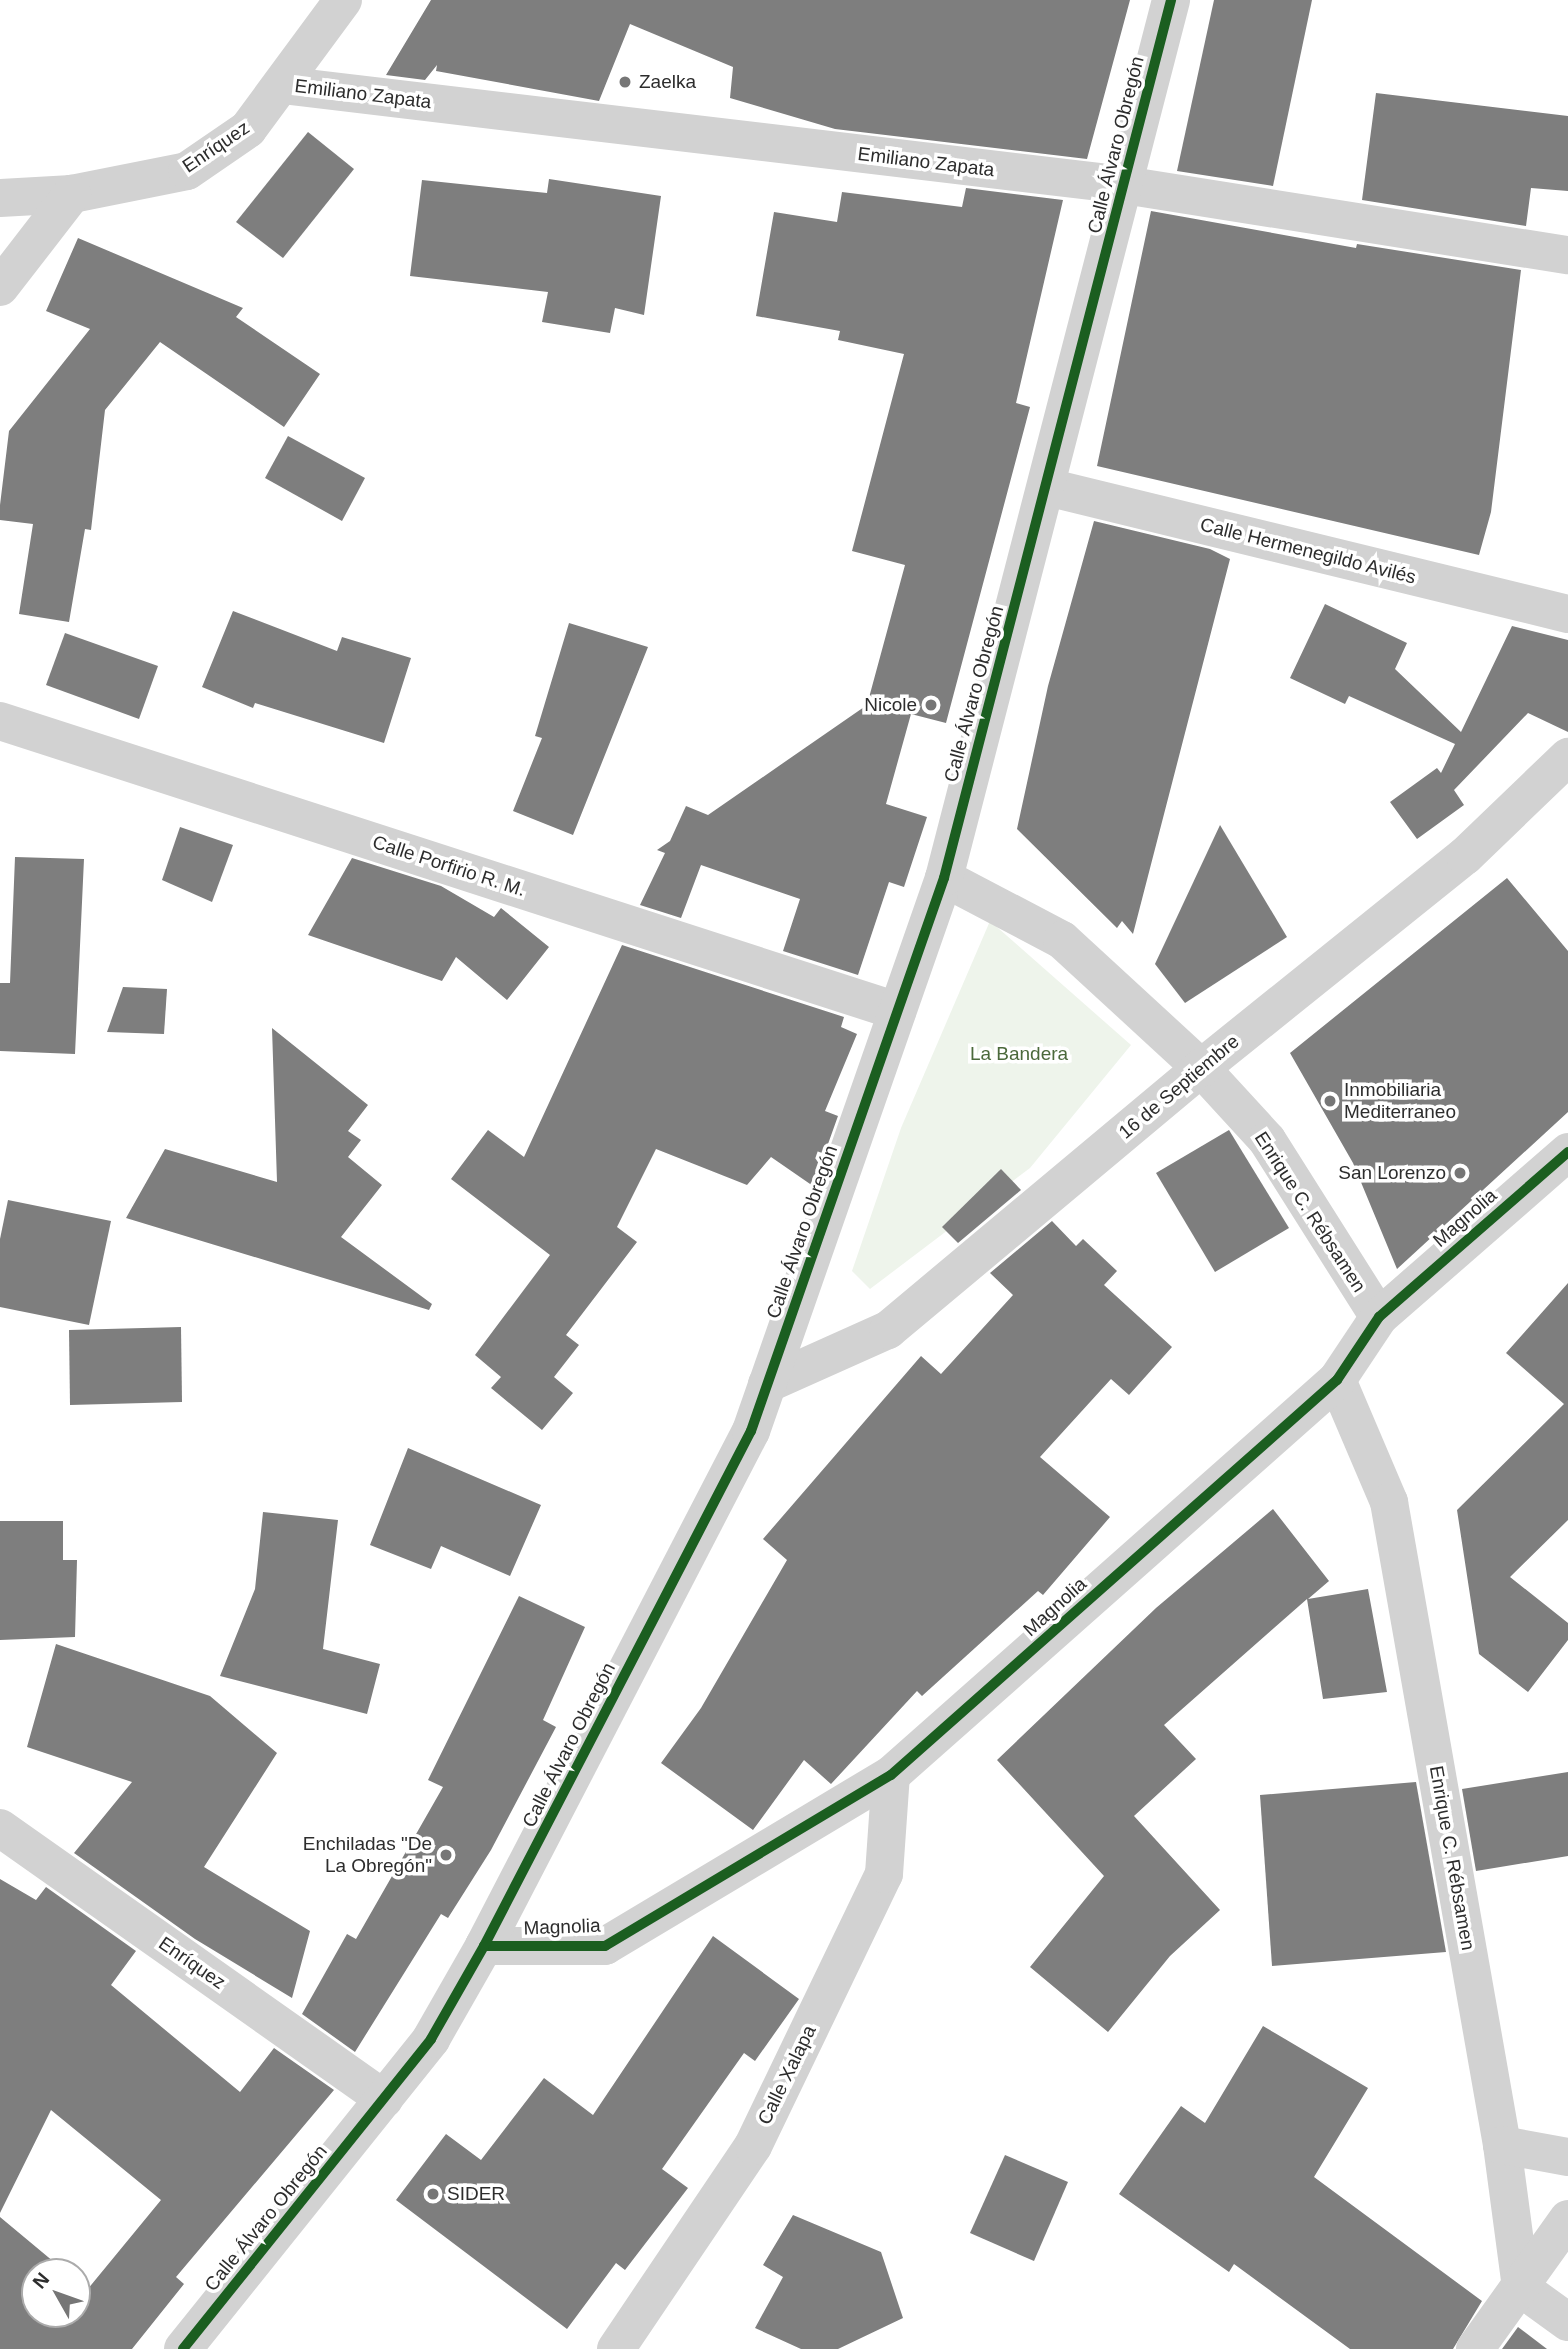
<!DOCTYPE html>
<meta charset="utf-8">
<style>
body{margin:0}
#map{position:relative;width:1568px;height:2349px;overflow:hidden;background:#fff;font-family:Arial,sans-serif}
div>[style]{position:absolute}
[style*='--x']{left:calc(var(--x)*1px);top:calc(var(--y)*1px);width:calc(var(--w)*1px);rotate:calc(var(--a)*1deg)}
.green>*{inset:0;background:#eef4eb}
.building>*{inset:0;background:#7e7e7e}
.street>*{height:38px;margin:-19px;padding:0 19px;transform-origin:19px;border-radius:19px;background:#d2d2d2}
.cycleway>*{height:10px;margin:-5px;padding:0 5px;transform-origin:5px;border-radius:5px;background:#1b5e20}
.dots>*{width:19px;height:19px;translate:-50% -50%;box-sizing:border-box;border:4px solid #fff;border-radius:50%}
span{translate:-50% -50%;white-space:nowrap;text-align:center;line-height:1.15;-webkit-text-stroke:7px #fff;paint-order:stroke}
.poi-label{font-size:19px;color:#2d2d2d}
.left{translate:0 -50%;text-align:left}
.right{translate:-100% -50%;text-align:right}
.street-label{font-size:19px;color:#2d2d2d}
.park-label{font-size:19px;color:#4b693b}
.north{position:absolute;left:21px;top:2258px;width:70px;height:70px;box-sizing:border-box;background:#fff;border:2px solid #ababab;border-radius:50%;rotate:310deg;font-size:19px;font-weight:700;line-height:28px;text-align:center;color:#2d2d2d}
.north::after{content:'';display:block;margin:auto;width:24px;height:32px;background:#767676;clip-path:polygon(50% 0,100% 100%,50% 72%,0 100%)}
</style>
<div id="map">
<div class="green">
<div style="clip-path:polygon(990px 921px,1131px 1045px,1030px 1168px,870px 1289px,852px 1271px,901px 1128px)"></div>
</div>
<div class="building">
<div style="clip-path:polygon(431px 0,1130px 0,1087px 159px,835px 129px,730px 98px,733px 67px,630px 24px,599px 101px,436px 71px,437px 65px,425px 80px,386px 75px)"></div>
<div style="clip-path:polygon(1214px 0,1312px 0,1273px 186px,1177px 171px)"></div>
<div style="clip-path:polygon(1376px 93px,1568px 116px,1568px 191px,1531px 188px,1526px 226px,1362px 200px)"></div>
<div style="clip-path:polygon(308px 132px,354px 169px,283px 258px,236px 222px)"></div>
<div style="clip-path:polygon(549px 179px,661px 196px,644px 315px,615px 308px,610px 333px,542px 322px,548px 292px,410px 276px,422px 180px,547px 193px)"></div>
<div style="clip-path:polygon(966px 188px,1063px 200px,1016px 403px,1030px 407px,946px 723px,911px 714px,886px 804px,927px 817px,904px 887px,889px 882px,858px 975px,783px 951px,800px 899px,701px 865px,681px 918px,640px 905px,665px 853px,657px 850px,670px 841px,686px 806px,708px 815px,867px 705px,905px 565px,852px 551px,904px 354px,838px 340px,840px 331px,756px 316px,774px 212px,837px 222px,842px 192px,962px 207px)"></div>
<div style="clip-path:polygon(1151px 211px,1356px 248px,1357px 244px,1521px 270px,1491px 512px,1479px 555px,1097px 466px)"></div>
<div style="clip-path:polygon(78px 238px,243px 308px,236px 317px,320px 374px,284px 427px,160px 342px,105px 410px,91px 530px,85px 529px,69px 622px,19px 614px,33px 524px,0 520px,0 505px,9px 431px,90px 329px,46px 311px)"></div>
<div style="clip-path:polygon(288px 436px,365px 478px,342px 521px,265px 478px)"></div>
<div style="clip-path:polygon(1094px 521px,1210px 549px,1230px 559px,1133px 934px,1122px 921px,1117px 928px,1017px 829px,1048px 686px)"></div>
<div style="clip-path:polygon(1325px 604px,1407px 643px,1395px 669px,1461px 732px,1512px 626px,1568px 640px,1568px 732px,1528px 713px,1454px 790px,1464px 805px,1417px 839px,1390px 802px,1437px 768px,1441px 773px,1455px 744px,1349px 696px,1345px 704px,1290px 678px)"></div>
<div style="clip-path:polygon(233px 611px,337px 651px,342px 637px,411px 658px,384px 743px,255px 703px,253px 708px,202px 687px)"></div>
<div style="clip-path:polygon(569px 623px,648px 647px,573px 835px,513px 811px,542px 738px,535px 736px)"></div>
<div style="clip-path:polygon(65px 633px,158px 666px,139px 719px,46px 685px)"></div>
<div style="clip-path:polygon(1220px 825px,1287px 937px,1185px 1003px,1155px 964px)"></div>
<div style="clip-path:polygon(180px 827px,233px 845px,212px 902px,162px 880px)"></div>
<div style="clip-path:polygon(15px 857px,84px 859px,75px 1054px,0 1051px,0 983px,10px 983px)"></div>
<div style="clip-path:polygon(352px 858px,441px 886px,494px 917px,501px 908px,549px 947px,507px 1000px,456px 957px,442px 981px,308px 935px)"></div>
<div style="clip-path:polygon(1507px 878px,1568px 951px,1568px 1112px,1397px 1269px,1353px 1163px,1290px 1053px)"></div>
<div style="clip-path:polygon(622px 945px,844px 1017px,841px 1027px,857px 1034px,825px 1111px,838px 1116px,813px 1186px,771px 1157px,747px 1185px,656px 1149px,617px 1227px,637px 1242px,566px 1335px,579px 1345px,554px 1377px,573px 1393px,542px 1430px,491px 1388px,501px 1377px,475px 1355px,550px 1255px,451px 1179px,488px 1130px,524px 1157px)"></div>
<div style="clip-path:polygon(123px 987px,167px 989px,164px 1034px,107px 1032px)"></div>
<div style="clip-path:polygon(272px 1028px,368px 1105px,348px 1131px,361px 1140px,348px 1157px,382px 1185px,341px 1237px,432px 1304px,429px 1310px,126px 1218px,165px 1149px,277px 1182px)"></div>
<div style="clip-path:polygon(1229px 1130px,1289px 1228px,1215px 1272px,1156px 1173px)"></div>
<div style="clip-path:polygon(1001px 1169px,1021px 1190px,958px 1243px,942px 1227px)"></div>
<div style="clip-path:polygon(8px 1200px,111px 1221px,89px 1325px,0 1307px,0 1239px)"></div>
<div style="clip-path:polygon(1052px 1221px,1076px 1246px,1083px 1239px,1117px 1271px,1104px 1285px,1172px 1347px,1129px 1395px,1111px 1379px,1040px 1457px,1110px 1517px,1043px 1595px,1038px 1591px,922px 1696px,917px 1691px,831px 1784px,804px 1760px,753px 1830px,661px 1763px,701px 1708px,787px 1560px,763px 1539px,921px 1356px,941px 1374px,1013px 1295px,990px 1273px)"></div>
<div style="clip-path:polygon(1568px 1283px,1568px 1520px,1510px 1577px,1568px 1623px,1568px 1640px,1528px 1692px,1479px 1654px,1457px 1510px,1564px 1404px,1506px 1353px)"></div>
<div style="clip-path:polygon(181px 1327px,182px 1402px,70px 1405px,69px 1330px)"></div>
<div style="clip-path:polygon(408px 1448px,541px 1505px,510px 1576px,441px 1546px,431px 1569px,370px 1545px)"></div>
<div style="clip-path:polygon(1273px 1509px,1329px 1581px,1308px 1599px,1368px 1589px,1387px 1692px,1323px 1699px,1307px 1599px,1164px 1725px,1196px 1759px,1134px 1816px,1220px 1910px,1170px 1956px,1108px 2032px,1030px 1967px,1104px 1876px,997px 1760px,1156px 1608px)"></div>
<div style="clip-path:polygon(263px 1512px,338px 1520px,323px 1649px,380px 1664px,367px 1714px,220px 1676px,255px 1589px)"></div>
<div style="clip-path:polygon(0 1521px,63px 1521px,63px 1560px,77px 1560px,75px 1637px,0 1640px)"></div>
<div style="clip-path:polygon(519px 1596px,585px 1627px,543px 1720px,556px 1727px,491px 1850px,448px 1918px,441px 1914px,355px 2052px,302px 2014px,347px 1934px,356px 1939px,443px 1787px,428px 1780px)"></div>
<div style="clip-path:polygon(56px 1644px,210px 1696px,277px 1753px,204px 1867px,310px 1931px,292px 1998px,195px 1939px,74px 1853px,132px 1782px,27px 1747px)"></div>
<div style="clip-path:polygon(1568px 1772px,1568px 1856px,1476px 1871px,1462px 1789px)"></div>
<div style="clip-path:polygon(1416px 1782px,1446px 1952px,1272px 1966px,1260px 1795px)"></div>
<div style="clip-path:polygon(0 1879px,36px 1900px,46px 1887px,136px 1951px,111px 1985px,240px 2092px,274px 2048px,334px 2090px,176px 2277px,184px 2284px,132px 2349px,0 2349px,0 2217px,66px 2272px,35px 2272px,35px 2314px,77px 2314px,77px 2282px,87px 2290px,161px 2200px,51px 2110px,0 2213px)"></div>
<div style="clip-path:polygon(713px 1936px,799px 1999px,755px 2061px,744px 2053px,662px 2169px,688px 2188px,625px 2270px,616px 2263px,567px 2329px,396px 2200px,446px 2134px,481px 2160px,544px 2078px,593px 2115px)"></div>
<div style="clip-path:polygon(1263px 2026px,1368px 2088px,1314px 2177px,1482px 2301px,1453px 2349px,1350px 2349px,1234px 2264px,1229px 2272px,1119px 2194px,1181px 2106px,1205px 2123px)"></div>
<div style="clip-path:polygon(1005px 2155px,1068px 2182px,1034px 2261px,970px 2233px)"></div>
<div style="clip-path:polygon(793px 2215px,881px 2252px,903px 2318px,838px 2349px,801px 2349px,755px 2328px,783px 2277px,763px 2265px)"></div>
<div style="clip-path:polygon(1518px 2327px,1547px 2349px,1502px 2349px)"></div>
</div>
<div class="street">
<div style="--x:282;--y:85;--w:848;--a:6.77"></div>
<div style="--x:1124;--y:185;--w:449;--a:9"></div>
<div style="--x:0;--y:198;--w:72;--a:-3.2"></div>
<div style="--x:72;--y:194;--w:117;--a:-11.3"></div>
<div style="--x:187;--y:171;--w:74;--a:-34.5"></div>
<div style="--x:248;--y:129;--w:160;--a:-53.6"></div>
<div style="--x:0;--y:287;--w:118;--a:-52.3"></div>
<div style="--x:1047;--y:487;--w:536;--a:13.7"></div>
<div style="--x:0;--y:721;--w:943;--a:17.92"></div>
<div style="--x:944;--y:878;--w:133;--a:27.7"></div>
<div style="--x:1062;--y:940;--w:189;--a:42.6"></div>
<div style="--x:1201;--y:1068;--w:98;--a:47.5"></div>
<div style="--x:1267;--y:1140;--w:209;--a:57.7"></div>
<div style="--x:1337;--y:1380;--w:133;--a:66.9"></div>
<div style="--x:1389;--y:1502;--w:653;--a:80.03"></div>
<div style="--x:1502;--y:2145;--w:144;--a:82.4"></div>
<div style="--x:1521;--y:2288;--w:58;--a:35.9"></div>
<div style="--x:767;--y:1384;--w:133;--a:-24.1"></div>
<div style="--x:888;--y:1330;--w:408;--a:-39.9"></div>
<div style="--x:1201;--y:1068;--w:339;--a:-38.8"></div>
<div style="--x:1465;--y:856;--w:143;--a:-43.9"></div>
<div style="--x:0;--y:1828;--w:470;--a:35.2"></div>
<div style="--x:484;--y:1946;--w:121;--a:0"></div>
<div style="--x:605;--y:1946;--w:333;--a:-30.9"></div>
<div style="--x:891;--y:1775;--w:596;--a:-41.53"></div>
<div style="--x:1337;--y:1380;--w:76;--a:-56.3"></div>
<div style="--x:1379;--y:1317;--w:251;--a:-41.1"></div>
<div style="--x:1502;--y:2145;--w:67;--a:10.3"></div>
<div style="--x:183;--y:2349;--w:397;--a:-51.3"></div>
<div style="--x:431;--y:2039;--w:107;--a:-60.3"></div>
<div style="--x:484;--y:1946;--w:580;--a:-62.6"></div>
<div style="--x:751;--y:1431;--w:586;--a:-70.76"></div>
<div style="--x:944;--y:878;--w:907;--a:-75.5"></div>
<div style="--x:616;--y:2349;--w:245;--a:-56"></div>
<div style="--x:753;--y:2146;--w:302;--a:-64.3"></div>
<div style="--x:884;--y:1874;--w:99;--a:-86"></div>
<div style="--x:1475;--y:2349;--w:160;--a:-54.4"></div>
</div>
<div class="cycleway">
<div style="--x:484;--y:1946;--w:121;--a:0"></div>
<div style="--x:605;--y:1946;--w:333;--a:-30.9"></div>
<div style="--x:891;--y:1775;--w:596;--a:-41.53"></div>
<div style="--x:1337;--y:1380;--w:76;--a:-56.3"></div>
<div style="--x:1379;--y:1317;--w:251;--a:-41.1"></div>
<div style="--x:183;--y:2349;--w:397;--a:-51.3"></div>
<div style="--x:431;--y:2039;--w:107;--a:-60.3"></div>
<div style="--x:484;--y:1946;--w:580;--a:-62.6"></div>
<div style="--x:751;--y:1431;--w:586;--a:-70.76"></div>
<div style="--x:944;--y:878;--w:907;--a:-75.5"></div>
</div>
<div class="dots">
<div style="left:625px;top:82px;background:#767676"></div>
<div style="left:931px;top:705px;background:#767676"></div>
<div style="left:1330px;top:1101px;background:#767676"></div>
<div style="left:1460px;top:1173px;background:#767676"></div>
<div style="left:446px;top:1855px;background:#767676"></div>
<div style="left:433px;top:2194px;background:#767676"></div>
</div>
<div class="poi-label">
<span class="left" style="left:639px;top:82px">Zaelka</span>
<span class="right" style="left:917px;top:705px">Nicole</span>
<span class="left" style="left:1344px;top:1101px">Inmobiliaria<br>Mediterraneo</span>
<span class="right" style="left:1446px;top:1173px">San Lorenzo</span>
<span class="right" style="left:432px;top:1855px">Enchiladas "De<br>La Obregón"</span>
<span class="left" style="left:447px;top:2194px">SIDER</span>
</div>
<div class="street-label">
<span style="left:363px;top:94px;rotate:7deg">Emiliano Zapata</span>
<span style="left:1116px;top:145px;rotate:-76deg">Calle Álvaro Obregón</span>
<span style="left:216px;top:147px;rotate:-34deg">Enríquez</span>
<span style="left:926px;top:162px;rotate:7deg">Emiliano Zapata</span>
<span style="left:1308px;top:551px;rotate:14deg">Calle Hermenegildo Avilés</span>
<span style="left:974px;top:694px;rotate:-75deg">Calle Álvaro Obregón</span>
<span style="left:449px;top:866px;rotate:18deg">Calle Porfirio R. M.</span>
<span style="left:1179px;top:1087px;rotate:-40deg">16 de Septiembre</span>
<span style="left:1310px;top:1212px;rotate:57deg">Enrique C. Rébsamen</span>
<span style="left:1465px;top:1218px;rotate:-41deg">Magnolia</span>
<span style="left:802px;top:1232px;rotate:-71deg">Calle Álvaro Obregón</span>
<span style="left:1055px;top:1607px;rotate:-42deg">Magnolia</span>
<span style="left:569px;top:1745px;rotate:-63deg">Calle Álvaro Obregón</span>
<span style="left:1452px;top:1858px;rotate:80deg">Enrique C. Rébsamen</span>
<span style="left:562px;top:1927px;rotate:-2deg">Magnolia</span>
<span style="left:192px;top:1963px;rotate:35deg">Enríquez</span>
<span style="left:787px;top:2075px;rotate:-64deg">Calle Xalapa</span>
<span style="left:266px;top:2218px;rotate:-51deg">Calle Álvaro Obregón</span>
</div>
<div class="park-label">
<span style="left:1019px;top:1054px">La Bandera</span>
</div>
<div class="north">N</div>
</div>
